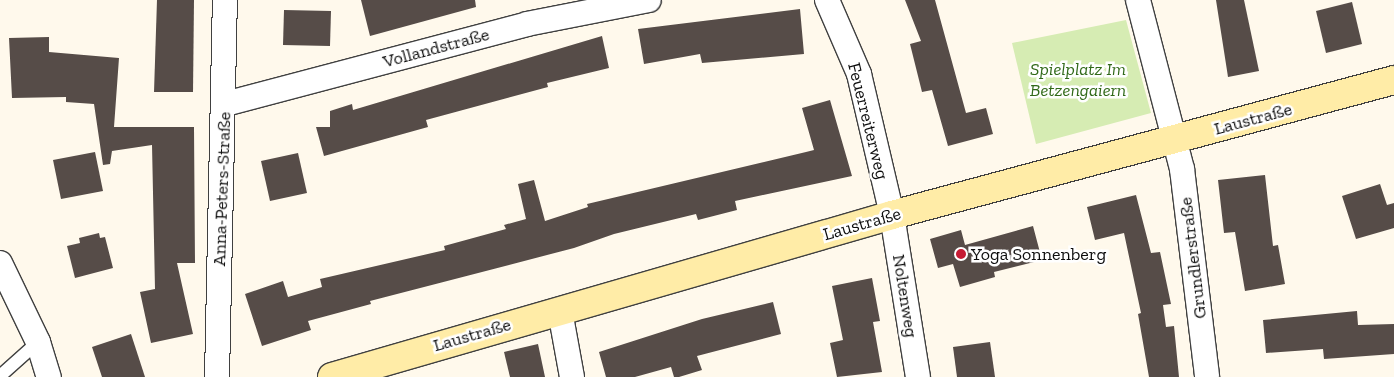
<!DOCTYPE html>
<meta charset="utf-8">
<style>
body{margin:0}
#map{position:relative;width:1394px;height:377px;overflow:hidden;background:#fff9ec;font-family:"Zilla Slab",serif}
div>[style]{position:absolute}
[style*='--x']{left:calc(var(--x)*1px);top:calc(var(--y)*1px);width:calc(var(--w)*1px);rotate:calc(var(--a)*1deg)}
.green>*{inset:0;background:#d6ecb3}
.building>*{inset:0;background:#564c48}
.roads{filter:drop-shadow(1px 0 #404040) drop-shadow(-1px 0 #404040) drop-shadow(0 1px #404040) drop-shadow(0 -1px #404040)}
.lane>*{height:12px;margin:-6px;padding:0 6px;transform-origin:6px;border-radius:6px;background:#fff}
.street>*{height:24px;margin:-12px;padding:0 12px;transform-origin:12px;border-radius:12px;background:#fff}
.secondary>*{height:28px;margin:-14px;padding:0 14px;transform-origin:14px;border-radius:14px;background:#ffeca7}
.dots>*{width:14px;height:14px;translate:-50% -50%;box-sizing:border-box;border:2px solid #fff;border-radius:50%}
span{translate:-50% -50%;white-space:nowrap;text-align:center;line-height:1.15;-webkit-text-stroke:5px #fff;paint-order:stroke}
.street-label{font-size:18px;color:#0d0d0d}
.park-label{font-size:18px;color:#316919;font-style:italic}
.poi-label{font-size:18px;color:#0d0d0d}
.left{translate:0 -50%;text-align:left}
</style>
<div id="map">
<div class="green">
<div style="clip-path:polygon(1126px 20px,1151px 113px,1036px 144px,1012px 43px)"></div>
</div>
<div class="building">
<div style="clip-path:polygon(157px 0,194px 0,193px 92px,154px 92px)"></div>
<div style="clip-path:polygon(361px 0,475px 0,476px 7px,370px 36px)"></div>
<div style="clip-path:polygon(905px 0,935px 0,966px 113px,986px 108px,993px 134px,948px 146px,932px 90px,922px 92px,910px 44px,921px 41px)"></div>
<div style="clip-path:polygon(1216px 0,1244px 0,1259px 71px,1228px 77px)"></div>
<div style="clip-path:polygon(1352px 2px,1362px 44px,1326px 53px,1316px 11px)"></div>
<div style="clip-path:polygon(800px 9px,804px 54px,702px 63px,700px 54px,644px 64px,638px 29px)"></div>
<div style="clip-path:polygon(284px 10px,331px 11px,330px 46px,283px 45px)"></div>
<div style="clip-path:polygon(602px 36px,609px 68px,547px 83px,548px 87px,426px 120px,428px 127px,324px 156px,316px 127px,330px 127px,330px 111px,352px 104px,353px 110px)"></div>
<div style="clip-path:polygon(49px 37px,49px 52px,119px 58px,114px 127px,194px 127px,195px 263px,177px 263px,193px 334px,151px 343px,140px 292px,155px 289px,152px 145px,112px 151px,110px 164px,103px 165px,94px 104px,66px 102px,66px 97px,12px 98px,9px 38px)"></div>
<div style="clip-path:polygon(830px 100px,852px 176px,735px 201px,737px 210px,698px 220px,696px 214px,614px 234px,574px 248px,370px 301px,371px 304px,308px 321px,311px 330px,262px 346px,245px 294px,283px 281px,288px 297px,322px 287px,320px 279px,445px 250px,444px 246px,506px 229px,504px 225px,526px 219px,518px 184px,534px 180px,545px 221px,588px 207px,587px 204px,806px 152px,814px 150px,802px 108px)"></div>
<div style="clip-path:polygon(95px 152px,103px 191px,61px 199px,53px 160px)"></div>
<div style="clip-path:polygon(298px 153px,307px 193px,270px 201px,261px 161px)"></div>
<div style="clip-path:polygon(1265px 175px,1273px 246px,1278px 245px,1285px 284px,1245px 291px,1235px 232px,1224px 233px,1218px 180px)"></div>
<div style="clip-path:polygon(1380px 184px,1387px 205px,1394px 203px,1394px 228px,1356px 239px,1342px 196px)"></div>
<div style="clip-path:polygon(1136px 195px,1151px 253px,1160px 252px,1171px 304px,1163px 305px,1166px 327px,1174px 326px,1179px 377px,1149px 377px,1138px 314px,1141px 313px,1124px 233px,1095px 240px,1087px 207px)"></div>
<div style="clip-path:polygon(1033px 226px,1042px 260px,994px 272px,995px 277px,960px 287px,953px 264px,938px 268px,930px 239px,961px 230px,965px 245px)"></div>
<div style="clip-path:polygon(99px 233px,100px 238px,105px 237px,113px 268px,75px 278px,67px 246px,80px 243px,79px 238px)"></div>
<div style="clip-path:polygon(872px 278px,880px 321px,873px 322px,882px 372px,837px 377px,830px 343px,843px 340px,832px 286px)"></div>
<div style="clip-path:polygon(773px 302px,781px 334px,697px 356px,702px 370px,679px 377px,674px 377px,671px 367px,635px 377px,606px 377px,599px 352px,702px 319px)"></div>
<div style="clip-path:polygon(1357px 311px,1358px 325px,1394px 324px,1394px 354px,1324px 359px,1323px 349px,1266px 353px,1263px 320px)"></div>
<div style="clip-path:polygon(131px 334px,145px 377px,102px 377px,92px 347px)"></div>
<div style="clip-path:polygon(990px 342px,995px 377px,957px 377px,953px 347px)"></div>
<div style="clip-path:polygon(538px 344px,545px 377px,510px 377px,504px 352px)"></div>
</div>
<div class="roads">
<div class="lane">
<div style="--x:0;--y:376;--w:51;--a:-41.8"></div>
</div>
<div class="street">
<div style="--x:827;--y:0;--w:81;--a:66.6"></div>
<div style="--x:859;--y:74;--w:145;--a:76.8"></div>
<div style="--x:892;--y:215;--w:164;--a:80.9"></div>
<div style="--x:1138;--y:0;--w:175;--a:75.4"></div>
<div style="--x:1182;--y:169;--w:209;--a:83.1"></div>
<div style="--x:225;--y:104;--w:312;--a:-14.8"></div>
<div style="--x:527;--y:24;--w:124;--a:-11.1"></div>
<div style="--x:0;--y:263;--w:88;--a:64.3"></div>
<div style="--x:38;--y:342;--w:37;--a:73"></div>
<div style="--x:560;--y:311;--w:67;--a:79.7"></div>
<div style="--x:217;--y:377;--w:377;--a:-88.8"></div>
</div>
<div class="secondary">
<div style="--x:332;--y:377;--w:583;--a:-16.13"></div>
<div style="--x:892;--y:215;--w:520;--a:-15.05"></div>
</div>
</div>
<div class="dots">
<div style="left:961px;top:254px;background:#c61b34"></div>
</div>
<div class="street-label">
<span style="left:436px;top:48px;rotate:-15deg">Vollandstraße</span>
<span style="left:1253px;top:119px;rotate:-15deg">Laustraße</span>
<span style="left:868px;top:121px;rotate:76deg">Feuerreiterweg</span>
<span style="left:222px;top:189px;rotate:-88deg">Anna-Peters-Straße</span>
<span style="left:862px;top:224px;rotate:-16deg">Laustraße</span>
<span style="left:1193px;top:258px;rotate:-97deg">Grundlerstraße</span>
<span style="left:905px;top:296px;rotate:81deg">Noltenweg</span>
<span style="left:472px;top:335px;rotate:-16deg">Laustraße</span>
</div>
<div class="park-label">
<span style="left:1078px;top:80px">Spielplatz Im<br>Betzengaiern</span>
</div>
<div class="poi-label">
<span class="left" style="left:971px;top:254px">Yoga Sonnenberg</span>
</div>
</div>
